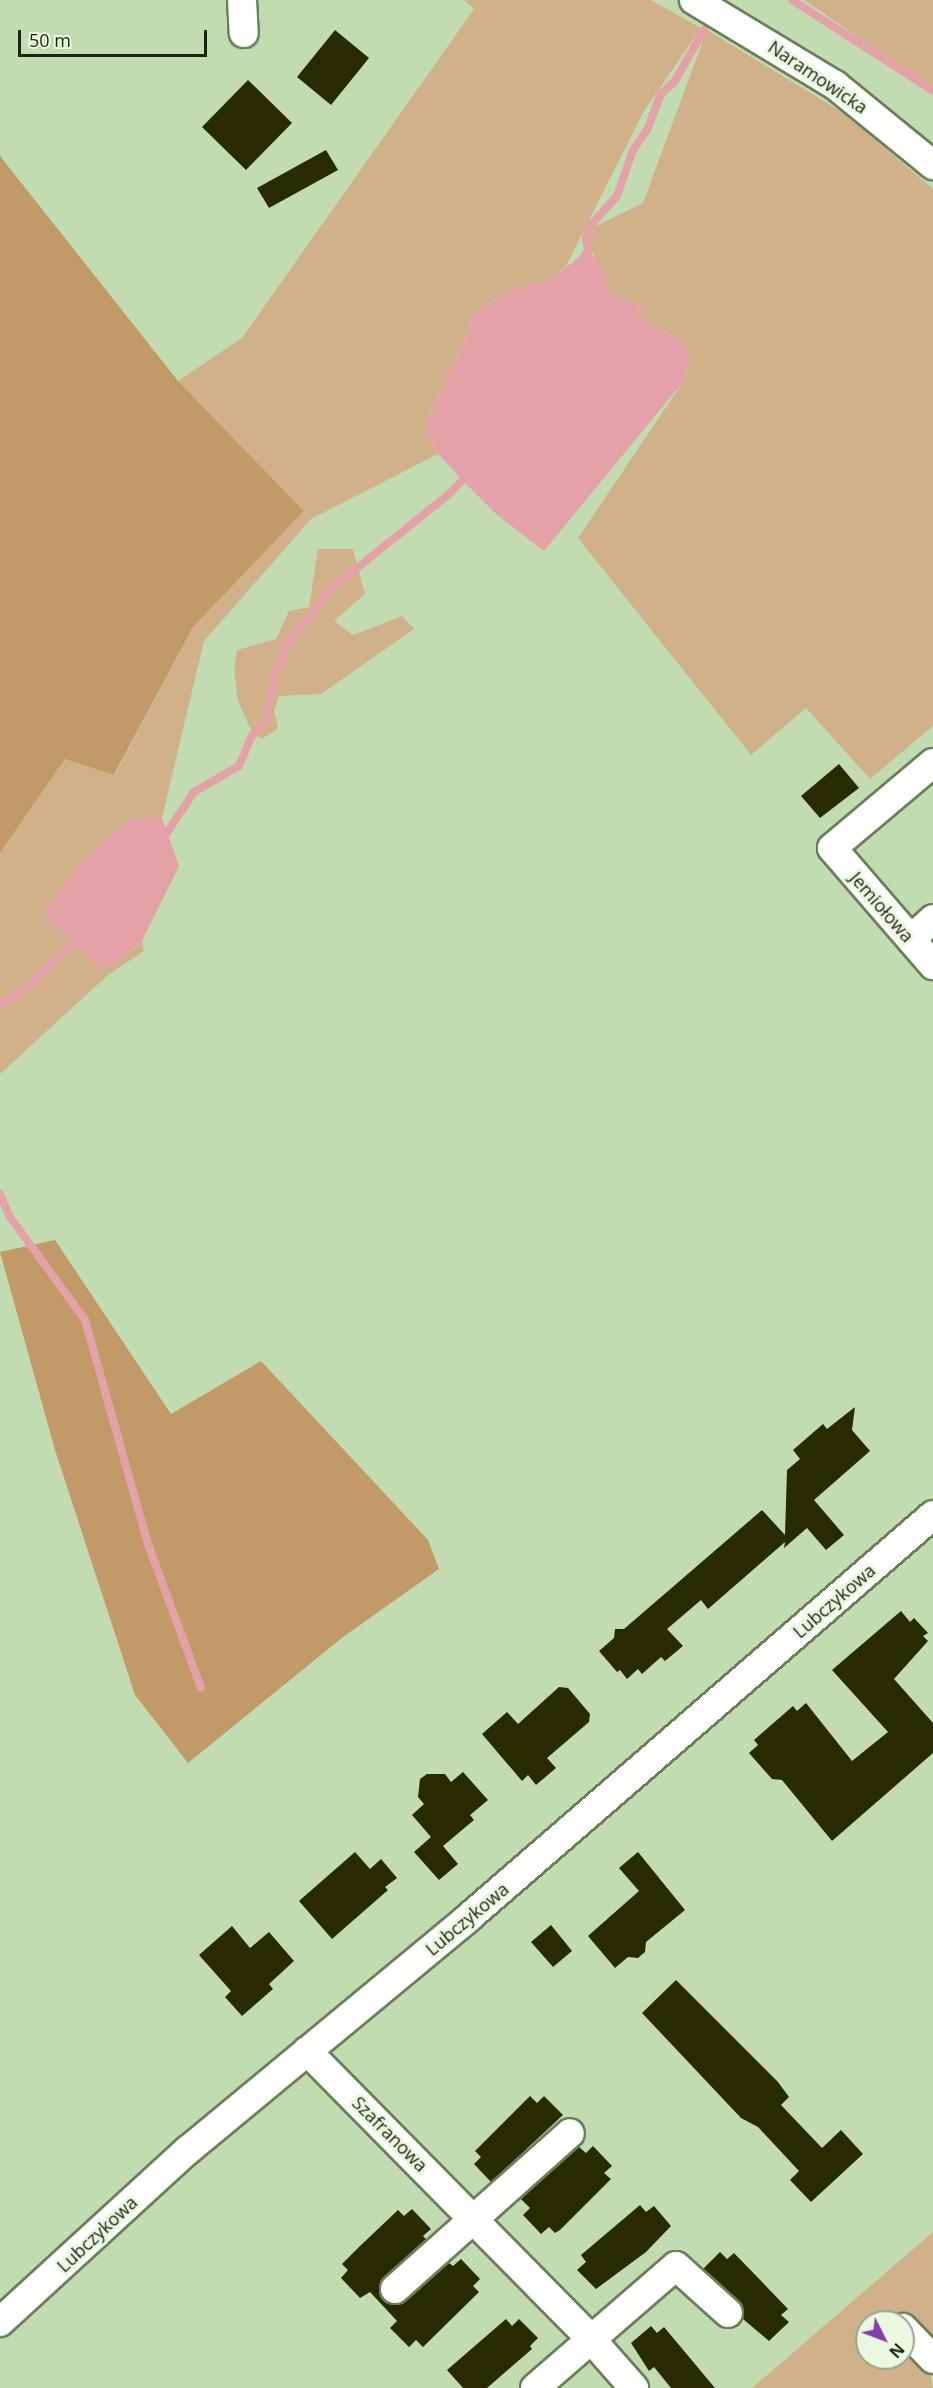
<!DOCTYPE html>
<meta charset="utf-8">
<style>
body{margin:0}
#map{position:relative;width:933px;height:2388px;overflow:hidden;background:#c2dbb0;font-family:"Open Sans",sans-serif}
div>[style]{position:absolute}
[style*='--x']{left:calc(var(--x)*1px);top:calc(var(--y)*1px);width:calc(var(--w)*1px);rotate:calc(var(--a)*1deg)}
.green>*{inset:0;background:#d1b18a}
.forest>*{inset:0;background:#c19a68}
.water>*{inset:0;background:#e5a1a8}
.stream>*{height:8px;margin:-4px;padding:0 4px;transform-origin:4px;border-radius:4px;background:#e5a1a8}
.building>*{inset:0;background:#282a00}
.roads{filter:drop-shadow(2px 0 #698058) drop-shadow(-2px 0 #698058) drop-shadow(0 2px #698058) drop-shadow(0 -2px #698058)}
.minor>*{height:28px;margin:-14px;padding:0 14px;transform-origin:14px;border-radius:14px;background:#fff}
span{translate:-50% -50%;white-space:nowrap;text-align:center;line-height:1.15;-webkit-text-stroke:6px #ebf8e1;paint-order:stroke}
.street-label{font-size:18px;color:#1c2515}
.north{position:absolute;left:855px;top:2310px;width:60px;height:60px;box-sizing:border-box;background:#ebf8e1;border:2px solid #98a48f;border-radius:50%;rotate:132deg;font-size:16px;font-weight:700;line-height:24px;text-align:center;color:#1c2515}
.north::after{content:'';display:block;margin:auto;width:21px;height:27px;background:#863bad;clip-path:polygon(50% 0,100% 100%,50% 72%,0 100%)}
.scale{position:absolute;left:18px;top:30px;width:189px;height:27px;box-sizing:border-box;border:3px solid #1c2515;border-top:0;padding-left:8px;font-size:18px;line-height:21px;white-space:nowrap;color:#1c2515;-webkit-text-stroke:4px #ebf8e1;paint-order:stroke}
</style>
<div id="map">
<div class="green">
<div style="clip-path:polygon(464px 0,651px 0,701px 28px,644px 111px,566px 266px,547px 281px,506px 292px,472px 315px,467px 335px,424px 427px,438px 454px,311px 519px,204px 641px,162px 818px,147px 816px,128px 821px,119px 833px,117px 962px,142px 941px,144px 951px,108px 975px,0 1074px,0 853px,65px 759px,115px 775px,193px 627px,304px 511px,178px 381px,242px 338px,474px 9px)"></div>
<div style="clip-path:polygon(804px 0,933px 0,933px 89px)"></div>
<div style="clip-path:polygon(707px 30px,845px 114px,933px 189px,933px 726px,870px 779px,806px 708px,751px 755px,578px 538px,683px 382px,689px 360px,688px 350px,680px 340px,644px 320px,636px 303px,612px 295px,589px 245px,592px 228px,643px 203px)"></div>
<div style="clip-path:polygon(318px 549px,353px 549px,365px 594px,334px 621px,353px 635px,402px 616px,414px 629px,321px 694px,279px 696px,274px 711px,278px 728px,262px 739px,251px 730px,238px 701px,234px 670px,237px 650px,276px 639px,289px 611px,309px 607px)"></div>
<div style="clip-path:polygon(evenodd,933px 2232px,933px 2373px,930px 2372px,933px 2388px,752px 2388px,933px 2232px,867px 2322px,903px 2322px,903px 2358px,867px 2358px,867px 2322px)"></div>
</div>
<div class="forest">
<div style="clip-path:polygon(0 156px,178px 381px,304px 511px,193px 627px,114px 775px,65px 759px,0 853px)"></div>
<div style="clip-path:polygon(55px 1240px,171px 1414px,261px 1361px,428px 1540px,439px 1569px,343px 1637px,188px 1763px,135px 1695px,55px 1450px,0 1252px)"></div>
</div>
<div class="water">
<div style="clip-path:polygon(588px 251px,601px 264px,612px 295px,636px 303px,644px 320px,680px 340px,688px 350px,689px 360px,683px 382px,544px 551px,496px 514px,469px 487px,438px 454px,424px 427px,467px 335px,472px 315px,506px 292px,547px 281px)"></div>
<div style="clip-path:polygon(147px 816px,162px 818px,179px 866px,142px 941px,117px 962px,101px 969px,43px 914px,80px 864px,128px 821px)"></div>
</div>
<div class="stream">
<div style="--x:792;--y:0;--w:168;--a:32.8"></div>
<div style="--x:583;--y:258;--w:9;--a:-54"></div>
<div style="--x:588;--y:251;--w:14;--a:-98"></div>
<div style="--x:586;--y:237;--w:12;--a:-70"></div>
<div style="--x:590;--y:226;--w:40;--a:-48"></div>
<div style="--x:617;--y:196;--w:49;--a:-70.8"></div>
<div style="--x:633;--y:150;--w:24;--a:-55"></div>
<div style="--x:647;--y:130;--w:39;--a:-69"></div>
<div style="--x:661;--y:94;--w:19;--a:-43"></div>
<div style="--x:675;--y:81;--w:59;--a:-60.4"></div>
<div style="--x:164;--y:837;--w:54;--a:-56.3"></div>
<div style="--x:194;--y:792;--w:52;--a:-30"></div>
<div style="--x:239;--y:766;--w:33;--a:-67"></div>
<div style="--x:252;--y:736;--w:19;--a:-47"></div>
<div style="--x:265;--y:722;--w:49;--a:-78.2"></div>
<div style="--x:275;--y:674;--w:33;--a:-67"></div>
<div style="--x:288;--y:644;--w:70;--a:-52"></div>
<div style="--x:331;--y:589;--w:150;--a:-38.8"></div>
<div style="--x:448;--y:495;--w:32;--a:-46"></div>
<div style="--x:0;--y:1004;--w:31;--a:-32"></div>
<div style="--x:26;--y:988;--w:73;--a:-43.3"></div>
<div style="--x:0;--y:1194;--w:25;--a:67"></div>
<div style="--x:10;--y:1217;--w:127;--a:53.9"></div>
<div style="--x:85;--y:1320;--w:233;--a:74.3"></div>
<div style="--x:148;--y:1544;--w:153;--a:69.8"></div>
</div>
<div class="building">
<div style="clip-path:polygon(335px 30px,369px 58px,331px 105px,297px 77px)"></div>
<div style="clip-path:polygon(248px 80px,292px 123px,246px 170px,202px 127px)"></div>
<div style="clip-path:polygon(326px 150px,338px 170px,269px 208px,257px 188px)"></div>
<div style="clip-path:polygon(839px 764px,859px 788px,820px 818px,801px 796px)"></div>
<div style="clip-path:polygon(855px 1407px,852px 1430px,870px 1451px,814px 1500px,844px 1535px,826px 1550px,807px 1528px,784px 1548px,785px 1542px,708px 1609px,701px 1600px,667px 1629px,683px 1646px,665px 1661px,661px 1657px,642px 1674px,638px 1669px,627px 1679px,620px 1670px,617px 1672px,599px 1651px,614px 1638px,615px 1629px,624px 1629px,762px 1510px,785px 1535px,787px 1470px,800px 1459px,793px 1450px,823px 1424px,827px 1429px)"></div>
<div style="clip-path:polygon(901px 1611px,910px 1622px,914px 1618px,928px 1633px,923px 1636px,928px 1641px,894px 1679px,933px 1723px,933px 1753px,832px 1841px,782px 1780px,772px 1779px,749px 1753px,758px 1745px,754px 1740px,793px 1706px,797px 1711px,806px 1703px,852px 1761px,888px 1732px,832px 1670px)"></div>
<div style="clip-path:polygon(559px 1687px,568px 1688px,590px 1714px,589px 1722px,547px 1758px,556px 1768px,536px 1785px,528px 1775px,522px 1781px,482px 1734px,507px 1712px,518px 1724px)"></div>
<div style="clip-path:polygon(463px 1772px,488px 1800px,470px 1815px,474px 1820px,443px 1846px,458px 1864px,439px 1880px,414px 1852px,431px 1837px,412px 1815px,424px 1804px,418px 1797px,420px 1779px,427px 1774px,445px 1774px,451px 1782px)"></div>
<div style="clip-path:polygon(355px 1852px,370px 1869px,381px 1859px,397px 1878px,385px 1887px,388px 1890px,332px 1939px,299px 1901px)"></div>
<div style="clip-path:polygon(638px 1852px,685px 1910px,646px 1942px,645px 1952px,638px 1958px,628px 1957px,615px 1968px,588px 1936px,639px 1891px,619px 1868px)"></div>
<div style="clip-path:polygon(551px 1925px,572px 1951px,553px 1967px,531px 1942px)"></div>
<div style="clip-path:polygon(232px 1926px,250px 1948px,269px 1932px,294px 1961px,269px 1984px,273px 1989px,242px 2016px,225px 1997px,231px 1991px,199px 1955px)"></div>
<div style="clip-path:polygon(676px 1980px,778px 2082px,789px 2097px,781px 2105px,822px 2148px,841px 2130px,863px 2154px,811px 2202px,790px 2180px,799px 2171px,758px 2127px,741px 2118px,642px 2013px)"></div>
<div style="clip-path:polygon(530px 2096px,537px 2103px,544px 2096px,563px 2115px,491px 2182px,474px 2164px,481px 2157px,475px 2151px)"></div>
<div style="clip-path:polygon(593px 2146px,612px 2166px,604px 2173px,611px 2179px,560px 2230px,555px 2233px,549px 2227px,541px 2234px,523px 2215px,530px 2208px,521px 2199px,579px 2147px,586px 2153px)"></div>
<div style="clip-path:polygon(640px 2205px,646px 2212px,654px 2206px,671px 2226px,646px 2252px,596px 2289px,577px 2270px,586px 2262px,581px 2255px)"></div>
<div style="clip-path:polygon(412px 2209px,431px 2229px,423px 2236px,426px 2239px,384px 2277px,379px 2292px,383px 2300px,398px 2305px,405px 2302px,449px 2263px,453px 2266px,461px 2259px,480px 2279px,473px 2286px,479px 2292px,423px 2347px,416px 2340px,409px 2347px,390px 2328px,397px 2321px,370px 2292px,360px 2298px,341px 2278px,348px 2270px,342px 2264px,359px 2247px,398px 2210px,404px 2216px)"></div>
<div style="clip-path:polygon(720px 2252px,727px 2259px,734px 2253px,788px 2309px,781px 2315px,789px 2322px,769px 2341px,743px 2319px,739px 2301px,703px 2269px)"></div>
<div style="clip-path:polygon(506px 2319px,512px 2326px,519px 2319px,538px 2338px,530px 2346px,532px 2349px,487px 2388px,463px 2388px,447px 2370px)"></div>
<div style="clip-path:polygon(651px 2326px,657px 2333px,664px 2327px,715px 2388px,671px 2388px,654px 2367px,649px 2371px,631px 2343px)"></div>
</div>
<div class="roads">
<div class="minor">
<div style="--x:242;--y:0;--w:33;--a:87"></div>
<div style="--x:694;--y:0;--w:165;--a:31.1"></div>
<div style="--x:835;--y:85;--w:127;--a:39.2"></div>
<div style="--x:933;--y:763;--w:132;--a:139.9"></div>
<div style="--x:832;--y:848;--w:155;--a:49.2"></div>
<div style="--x:911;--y:939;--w:30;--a:-42"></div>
<div style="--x:307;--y:2051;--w:403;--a:45.4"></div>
<div style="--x:590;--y:2338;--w:67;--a:48.7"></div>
<div style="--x:395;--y:2289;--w:234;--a:-41.7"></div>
<div style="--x:0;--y:2322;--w:255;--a:-42.5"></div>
<div style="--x:188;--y:2150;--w:364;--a:-39.6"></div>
<div style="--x:468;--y:1918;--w:615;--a:-40.91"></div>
<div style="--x:903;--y:2328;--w:43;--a:45.9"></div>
<div style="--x:535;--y:2388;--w:186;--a:-40.9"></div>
<div style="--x:676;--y:2266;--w:70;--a:42.1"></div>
</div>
</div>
<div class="street-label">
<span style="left:818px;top:77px;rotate:34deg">Naramowicka</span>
<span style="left:882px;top:907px;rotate:49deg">Jemiołowa</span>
<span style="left:834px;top:1601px;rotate:-41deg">Lubczykowa</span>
<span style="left:467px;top:1919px;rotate:-40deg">Lubczykowa</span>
<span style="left:390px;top:2134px;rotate:45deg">Szafranowa</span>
<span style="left:97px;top:2234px;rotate:-43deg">Lubczykowa</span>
</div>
<div class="north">N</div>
<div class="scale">50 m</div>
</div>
